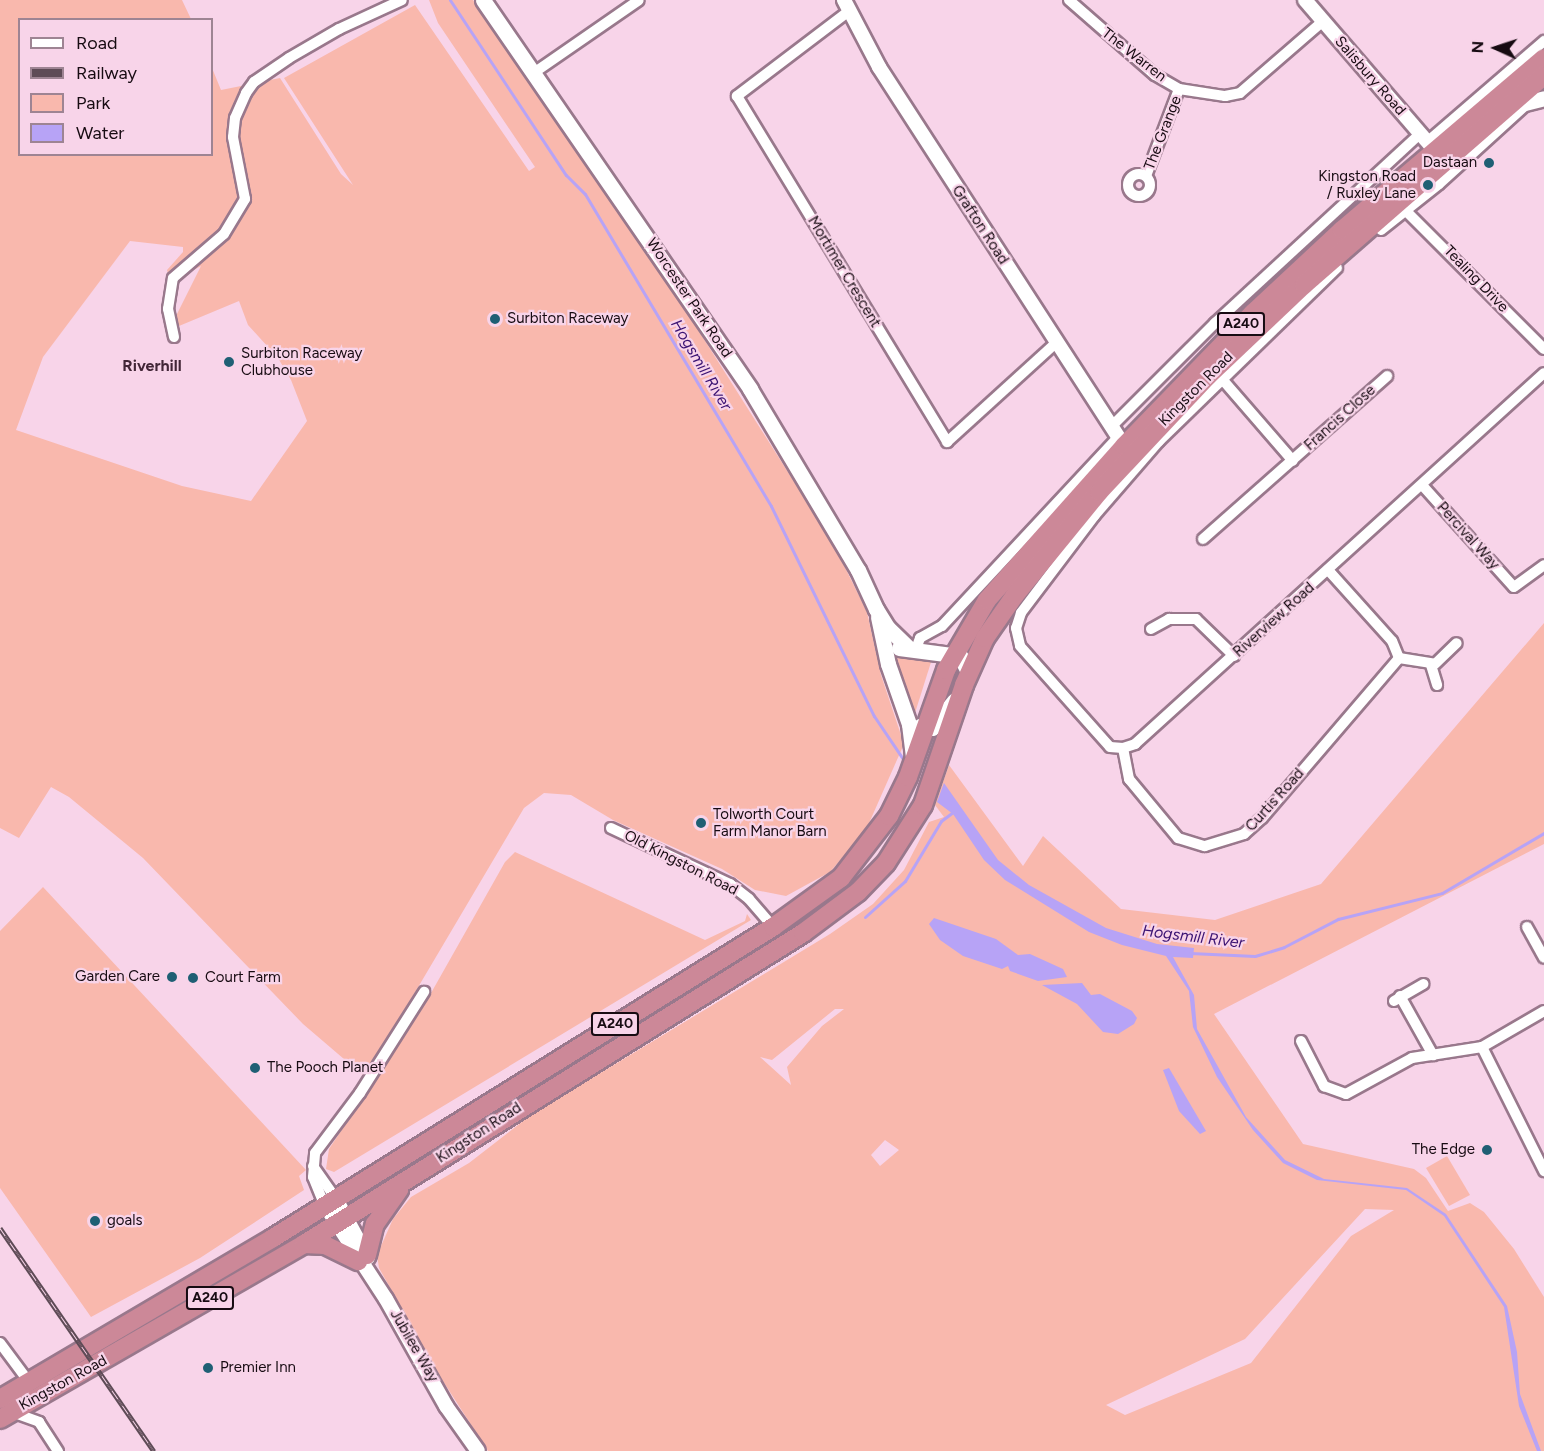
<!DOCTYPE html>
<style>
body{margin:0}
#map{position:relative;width:1544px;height:1451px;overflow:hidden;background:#f8d4e9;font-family:Figtree,sans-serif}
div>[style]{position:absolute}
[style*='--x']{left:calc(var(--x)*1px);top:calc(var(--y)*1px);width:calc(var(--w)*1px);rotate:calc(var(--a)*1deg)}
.green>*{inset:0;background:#f9b8ad}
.water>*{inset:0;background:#b7a3f6}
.stream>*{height:3px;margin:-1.5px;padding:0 1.5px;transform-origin:1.5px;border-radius:1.5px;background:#b7a3f6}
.roads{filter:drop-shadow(2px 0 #99788c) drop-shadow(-2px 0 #99788c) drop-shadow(0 2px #99788c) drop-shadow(0 -2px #99788c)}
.minor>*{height:10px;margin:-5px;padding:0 5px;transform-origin:5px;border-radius:5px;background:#fff}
.minor>.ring{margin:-5px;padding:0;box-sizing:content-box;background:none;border:10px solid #fff;border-radius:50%}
.tertiary>*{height:14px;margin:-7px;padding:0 7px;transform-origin:7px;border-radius:7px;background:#fff}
.secondary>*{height:15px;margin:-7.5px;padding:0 7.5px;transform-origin:7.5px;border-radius:7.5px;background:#fff}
.trunk>*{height:18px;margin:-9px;padding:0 9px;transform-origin:9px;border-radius:9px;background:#cc8898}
.rail>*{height:5px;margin-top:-2.5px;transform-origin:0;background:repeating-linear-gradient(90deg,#f8d4e9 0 9px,#5e4b56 0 18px);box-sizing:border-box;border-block:2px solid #5e4b56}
.dots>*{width:16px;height:16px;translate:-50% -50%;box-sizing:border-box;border:3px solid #f8d4e9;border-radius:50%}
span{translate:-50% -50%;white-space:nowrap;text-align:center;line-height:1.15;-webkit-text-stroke:4.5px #f8d4e9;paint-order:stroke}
.shield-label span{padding:2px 4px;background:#f8d4e9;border:2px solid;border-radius:4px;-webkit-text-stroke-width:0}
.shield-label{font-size:14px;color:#170b12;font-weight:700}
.street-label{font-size:15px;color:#170b12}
.poi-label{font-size:15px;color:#170b12}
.right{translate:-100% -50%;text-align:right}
.left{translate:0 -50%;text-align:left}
.water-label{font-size:16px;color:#3a1272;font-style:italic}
.neighbourhood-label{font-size:16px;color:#422637;font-weight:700}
.legend{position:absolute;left:18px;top:18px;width:195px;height:138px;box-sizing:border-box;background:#f8d4e9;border:2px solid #9e8493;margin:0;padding:8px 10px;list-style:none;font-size:18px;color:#170b12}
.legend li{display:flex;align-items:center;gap:12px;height:30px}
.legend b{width:30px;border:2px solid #9e8493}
.north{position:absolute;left:1466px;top:18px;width:60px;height:60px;-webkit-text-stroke:4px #f8d4e9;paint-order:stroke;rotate:273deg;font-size:16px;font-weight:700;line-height:24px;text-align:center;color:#170b12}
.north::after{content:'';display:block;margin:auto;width:21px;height:27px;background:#170b12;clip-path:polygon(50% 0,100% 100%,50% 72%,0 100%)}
</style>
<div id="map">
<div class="green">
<div style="clip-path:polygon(evenodd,0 0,182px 0,191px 19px,20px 20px,20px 154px,212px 154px,212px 68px,221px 90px,280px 78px,341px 174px,353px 185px,284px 78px,415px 5px,529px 171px,535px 167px,438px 23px,429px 0,473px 0,616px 200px,834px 545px,867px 612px,881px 675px,904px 744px,866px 830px,830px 872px,786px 896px,755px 890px,722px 869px,613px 820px,571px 795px,544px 793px,524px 808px,365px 1077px,303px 1024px,143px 858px,69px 797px,51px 787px,19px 838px,0 828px,0 0,130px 241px,183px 247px,183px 252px,167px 270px,169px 277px,181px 277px,201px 266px,174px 320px,179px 326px,239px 301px,248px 325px,278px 358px,291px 380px,307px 421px,251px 501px,182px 486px,16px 430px,43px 357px,130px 241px)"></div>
<div style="clip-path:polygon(evenodd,1544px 623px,1544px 844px,1214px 1014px,1303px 1144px,1414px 1169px,1426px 1178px,1448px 1211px,1470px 1203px,1484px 1212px,1514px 1249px,1544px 1297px,1544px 1451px,488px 1451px,439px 1375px,379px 1268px,377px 1255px,393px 1219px,411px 1197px,469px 1163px,531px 1115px,830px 934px,873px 904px,904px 870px,929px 822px,944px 817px,935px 805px,949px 765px,1023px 866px,1043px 836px,1121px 909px,1215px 920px,1321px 884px,1544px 623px,835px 1009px,844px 1009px,822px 1026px,787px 1067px,791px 1085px,760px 1057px,772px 1060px,835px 1009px,1544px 623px,885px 1140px,899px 1150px,880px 1166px,871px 1155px,885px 1140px,1544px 623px,1365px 1209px,1394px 1210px,1351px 1236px,1251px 1363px,1125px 1415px,1106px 1405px,1245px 1339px,1365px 1209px)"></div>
<div style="clip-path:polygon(902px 654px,932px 659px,915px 713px,894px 665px,895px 658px)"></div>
<div style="clip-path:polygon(515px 852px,705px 940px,745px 921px,747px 914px,751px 920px,334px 1172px,326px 1169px,329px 1149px,422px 1009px,505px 862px)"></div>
<div style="clip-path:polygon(43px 887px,306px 1170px,299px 1176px,304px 1190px,200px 1258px,91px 1317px,0 1188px,0 931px)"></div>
<div style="clip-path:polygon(1447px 1156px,1470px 1195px,1449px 1206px,1426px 1168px)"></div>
</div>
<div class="water">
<div style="clip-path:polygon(944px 783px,998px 860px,1029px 885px,1106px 928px,1157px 944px,1194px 948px,1193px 958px,1173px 957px,1194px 995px,1197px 1029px,1246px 1117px,1285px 1160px,1324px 1179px,1407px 1188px,1446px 1214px,1507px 1306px,1517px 1352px,1520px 1394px,1541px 1451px,1537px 1451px,1519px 1406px,1504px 1307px,1444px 1216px,1406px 1190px,1317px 1180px,1283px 1163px,1253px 1130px,1217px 1077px,1193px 1027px,1189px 991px,1166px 956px,1122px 945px,1089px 932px,1005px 880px,984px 860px,953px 814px,937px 802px)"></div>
<div style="clip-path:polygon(934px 918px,996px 939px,1018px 955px,1030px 954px,1063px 969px,1067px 977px,1038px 981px,1010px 971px,1008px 966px,1002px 969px,963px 956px,940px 940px,929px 924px)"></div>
<div style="clip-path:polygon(1082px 983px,1091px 995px,1100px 994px,1132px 1011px,1137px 1018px,1134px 1024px,1118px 1034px,1103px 1032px,1077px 1004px,1042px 985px)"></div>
<div style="clip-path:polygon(1169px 1068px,1206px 1131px,1200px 1134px,1179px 1111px,1163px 1070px)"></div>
</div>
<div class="stream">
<div style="--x:450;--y:0;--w:210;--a:56.5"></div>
<div style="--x:566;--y:175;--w:27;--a:45"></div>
<div style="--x:585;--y:194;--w:363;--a:59.2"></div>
<div style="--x:771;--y:506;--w:234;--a:63.9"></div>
<div style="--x:874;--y:716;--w:52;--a:56"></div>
<div style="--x:865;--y:917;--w:54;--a:-42"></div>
<div style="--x:905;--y:881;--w:70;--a:-59"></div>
<div style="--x:941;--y:821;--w:15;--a:-37"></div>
<div style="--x:1190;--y:953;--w:65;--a:2.6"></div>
<div style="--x:1255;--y:956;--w:30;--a:-17"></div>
<div style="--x:1284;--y:947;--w:61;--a:-27.4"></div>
<div style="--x:1338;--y:919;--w:107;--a:-14"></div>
<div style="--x:1442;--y:893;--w:118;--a:-30.5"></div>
</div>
<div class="roads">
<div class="minor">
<div style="--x:1069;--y:0;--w:114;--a:41.1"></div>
<div style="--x:1155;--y:75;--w:28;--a:30"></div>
<div style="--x:1179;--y:89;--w:47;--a:8.7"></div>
<div style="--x:1225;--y:96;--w:15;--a:-11"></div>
<div style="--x:1240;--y:93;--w:110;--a:-40.9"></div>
<div style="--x:849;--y:11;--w:141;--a:142.8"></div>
<div style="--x:737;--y:96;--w:405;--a:58.7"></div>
<div style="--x:947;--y:442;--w:149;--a:-42.3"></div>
<div style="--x:535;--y:72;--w:126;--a:-34.7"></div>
<div style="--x:1427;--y:142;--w:155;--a:-40.8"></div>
<div class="ring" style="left:1128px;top:174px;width:12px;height:12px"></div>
<div style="--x:1146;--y:176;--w:93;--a:-69.2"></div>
<div style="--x:1406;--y:211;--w:195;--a:45"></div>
<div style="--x:1381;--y:230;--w:74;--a:-38.4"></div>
<div style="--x:1439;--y:184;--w:120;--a:-42.3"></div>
<div style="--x:1337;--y:268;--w:248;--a:135.8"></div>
<div style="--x:1159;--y:441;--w:98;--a:130.9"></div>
<div style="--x:1095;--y:515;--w:123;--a:127.1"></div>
<div style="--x:1021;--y:613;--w:16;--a:108"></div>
<div style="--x:1016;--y:628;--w:18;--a:77"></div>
<div style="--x:1020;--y:646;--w:135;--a:48.3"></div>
<div style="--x:1110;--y:747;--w:13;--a:4"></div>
<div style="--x:1123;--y:748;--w:13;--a:-18"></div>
<div style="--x:1135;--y:744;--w:552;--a:-42.21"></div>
<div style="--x:174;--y:337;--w:29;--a:-102"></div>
<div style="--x:168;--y:309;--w:31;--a:-81"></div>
<div style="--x:173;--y:278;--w:67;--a:-40.8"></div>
<div style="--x:224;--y:234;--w:41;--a:-59"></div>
<div style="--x:245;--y:199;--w:63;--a:-101"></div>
<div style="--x:233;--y:137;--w:19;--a:-84"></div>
<div style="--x:235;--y:118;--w:27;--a:-66"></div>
<div style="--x:246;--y:93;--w:14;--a:-54"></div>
<div style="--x:254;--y:82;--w:42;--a:-34.4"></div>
<div style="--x:289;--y:58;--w:58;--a:-30.1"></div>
<div style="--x:339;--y:29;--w:69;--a:-24.7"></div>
<div style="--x:1222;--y:379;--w:108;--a:49.1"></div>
<div style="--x:1112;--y:426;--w:146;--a:-45"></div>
<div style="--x:1215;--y:323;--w:279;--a:-42.7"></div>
<div style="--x:1422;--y:485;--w:137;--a:48"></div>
<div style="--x:1514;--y:587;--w:37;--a:-36"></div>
<div style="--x:1203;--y:539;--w:246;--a:-41.5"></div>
<div style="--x:1151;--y:629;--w:21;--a:-29"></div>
<div style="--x:1169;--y:619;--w:27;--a:0"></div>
<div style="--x:1196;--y:619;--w:53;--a:44.2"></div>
<div style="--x:916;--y:649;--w:12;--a:-70"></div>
<div style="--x:920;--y:638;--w:25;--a:-29"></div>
<div style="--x:942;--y:626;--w:260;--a:-47"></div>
<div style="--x:1399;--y:658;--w:36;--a:9"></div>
<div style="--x:1435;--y:664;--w:30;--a:-44"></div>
<div style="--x:1431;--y:665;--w:21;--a:73"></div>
<div style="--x:1123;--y:748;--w:32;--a:79"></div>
<div style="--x:1129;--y:779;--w:77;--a:50.3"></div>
<div style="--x:1178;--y:838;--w:28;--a:17"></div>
<div style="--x:1205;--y:846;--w:41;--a:-17.1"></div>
<div style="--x:1244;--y:834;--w:24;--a:-42"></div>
<div style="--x:1262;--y:818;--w:211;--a:-49.4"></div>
<div style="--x:1399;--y:658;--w:18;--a:-112"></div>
<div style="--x:1392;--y:641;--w:96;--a:-132"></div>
<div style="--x:611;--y:828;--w:132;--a:25.2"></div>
<div style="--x:730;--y:884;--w:24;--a:38"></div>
<div style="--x:749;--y:899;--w:37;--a:49"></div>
<div style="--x:1527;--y:927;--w:35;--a:61"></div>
<div style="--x:1400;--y:996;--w:68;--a:60.8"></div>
<div style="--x:1394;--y:1001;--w:34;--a:-30"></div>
<div style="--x:1301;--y:1041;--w:51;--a:62.9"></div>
<div style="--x:1324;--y:1086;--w:23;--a:20"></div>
<div style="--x:1346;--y:1094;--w:75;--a:-28.6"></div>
<div style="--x:1412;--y:1058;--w:71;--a:-8.9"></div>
<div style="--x:1482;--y:1047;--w:72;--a:-30.1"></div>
<div style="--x:1482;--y:1047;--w:139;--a:63.4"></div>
<div style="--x:313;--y:1166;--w:38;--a:55"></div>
<div style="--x:324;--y:1204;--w:29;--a:-112"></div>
<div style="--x:313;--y:1177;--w:24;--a:-85"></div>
<div style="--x:315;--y:1153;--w:75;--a:-53.1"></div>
<div style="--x:360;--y:1093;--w:120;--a:-57.6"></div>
<div style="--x:0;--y:1343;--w:49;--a:53.4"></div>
<div style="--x:12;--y:1412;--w:29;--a:20"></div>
<div style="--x:39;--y:1422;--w:35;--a:57"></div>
</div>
<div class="tertiary">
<div style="--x:844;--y:0;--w:76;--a:62.4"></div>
<div style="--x:879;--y:67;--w:451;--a:57.1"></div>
<div style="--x:1305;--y:0;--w:201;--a:49.2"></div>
<div style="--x:335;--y:1197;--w:69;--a:61.6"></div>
<div style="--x:324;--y:1204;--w:113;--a:56.9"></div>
<div style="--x:386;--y:1299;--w:123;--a:60.7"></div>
<div style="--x:446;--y:1406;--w:55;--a:54.6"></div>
</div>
<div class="secondary">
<div style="--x:483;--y:0;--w:472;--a:55.5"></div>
<div style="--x:750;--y:389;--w:211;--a:59.2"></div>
<div style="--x:858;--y:570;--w:43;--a:65.2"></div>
<div style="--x:876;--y:609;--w:22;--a:58"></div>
<div style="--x:888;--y:628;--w:29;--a:44"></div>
<div style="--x:1509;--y:107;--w:36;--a:-14"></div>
<div style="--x:878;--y:617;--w:48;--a:78"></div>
<div style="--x:888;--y:664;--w:64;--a:70.7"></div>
<div style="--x:909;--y:724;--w:32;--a:83"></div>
<div style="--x:899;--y:648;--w:62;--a:7.5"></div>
<div style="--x:960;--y:656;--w:20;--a:63"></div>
<div style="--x:920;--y:726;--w:12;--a:9"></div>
<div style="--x:932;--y:728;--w:35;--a:-51"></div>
</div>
<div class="trunk">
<div style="--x:304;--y:1244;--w:21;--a:3"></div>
<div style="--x:325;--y:1245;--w:37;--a:26"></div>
<div style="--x:367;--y:1255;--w:32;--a:-76"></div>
<div style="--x:375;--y:1224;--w:42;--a:-54.8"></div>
<div style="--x:0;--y:1399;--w:317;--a:-30.5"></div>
<div style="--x:273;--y:1238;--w:589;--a:-31.88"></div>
<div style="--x:773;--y:927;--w:84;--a:-35.8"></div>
<div style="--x:841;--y:878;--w:78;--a:-52.3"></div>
<div style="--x:889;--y:816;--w:43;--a:-64"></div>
<div style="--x:908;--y:777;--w:114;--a:-70.4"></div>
<div style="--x:946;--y:670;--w:81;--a:-59.6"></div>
<div style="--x:987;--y:600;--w:206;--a:-48.3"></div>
<div style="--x:1124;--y:446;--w:185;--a:-45.9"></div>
<div style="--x:1253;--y:313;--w:122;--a:-43"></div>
<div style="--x:1342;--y:230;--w:265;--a:-40.4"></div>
<div style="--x:0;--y:1419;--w:351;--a:-29.9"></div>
<div style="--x:304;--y:1244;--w:588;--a:-31.93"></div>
<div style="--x:803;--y:933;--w:69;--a:-36.7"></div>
<div style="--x:858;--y:892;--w:40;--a:-46"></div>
<div style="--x:886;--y:863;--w:69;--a:-57.5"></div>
<div style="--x:923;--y:805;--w:127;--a:-71.1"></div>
<div style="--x:964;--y:685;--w:51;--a:-65.9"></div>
<div style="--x:985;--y:638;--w:52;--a:-55.1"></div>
<div style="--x:1015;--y:595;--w:133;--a:-50.8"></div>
<div style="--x:1099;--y:492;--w:159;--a:-46.8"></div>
<div style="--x:1208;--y:376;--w:132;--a:-43.5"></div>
<div style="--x:1304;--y:285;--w:318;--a:-41.1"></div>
</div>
</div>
<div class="rail">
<div style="--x:0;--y:1228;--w:271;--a:55.4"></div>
</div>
<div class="dots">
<div style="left:1489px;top:163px;background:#1f5f74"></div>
<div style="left:1428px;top:185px;background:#1f5f74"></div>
<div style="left:495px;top:319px;background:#1f5f74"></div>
<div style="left:229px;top:362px;background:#1f5f74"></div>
<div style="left:701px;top:823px;background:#1f5f74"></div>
<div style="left:172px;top:977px;background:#1f5f74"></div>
<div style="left:193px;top:978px;background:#1f5f74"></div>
<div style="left:255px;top:1068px;background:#1f5f74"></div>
<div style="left:1487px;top:1150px;background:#1f5f74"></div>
<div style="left:95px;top:1221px;background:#1f5f74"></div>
<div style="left:208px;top:1368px;background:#1f5f74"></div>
</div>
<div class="shield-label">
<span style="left:1241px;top:324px">A240</span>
<span style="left:615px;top:1024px">A240</span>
<span style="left:210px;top:1298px">A240</span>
</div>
<div class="street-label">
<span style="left:1134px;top:55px;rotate:38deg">The Warren</span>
<span style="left:1370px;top:76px;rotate:49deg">Salisbury Road</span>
<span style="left:1163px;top:133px;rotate:-69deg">The Grange</span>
<span style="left:980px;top:225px;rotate:57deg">Grafton Road</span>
<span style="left:844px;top:272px;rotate:59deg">Mortimer Crescent</span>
<span style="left:1476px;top:279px;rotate:46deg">Tealing Drive</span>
<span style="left:689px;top:298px;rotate:56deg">Worcester Park Road</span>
<span style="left:1196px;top:389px;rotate:-45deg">Kingston Road</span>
<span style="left:1340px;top:418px;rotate:-42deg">Francis Close</span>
<span style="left:1468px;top:536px;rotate:48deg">Percival Way</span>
<span style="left:1274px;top:620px;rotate:-42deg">Riverview Road</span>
<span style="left:1275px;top:800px;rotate:-48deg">Curtis Road</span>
<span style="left:681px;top:863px;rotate:27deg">Old Kingston Road</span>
<span style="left:479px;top:1133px;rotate:-33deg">Kingston Road</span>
<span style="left:414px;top:1346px;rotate:60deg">Jubilee Way</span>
<span style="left:63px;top:1383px;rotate:-29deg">Kingston Road</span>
</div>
<div class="poi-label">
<span class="right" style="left:1477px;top:163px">Dastaan</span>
<span class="right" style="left:1416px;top:185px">Kingston Road<br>/ Ruxley Lane</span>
<span class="left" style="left:507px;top:319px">Surbiton Raceway</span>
<span class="left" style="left:241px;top:362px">Surbiton Raceway<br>Clubhouse</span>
<span class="left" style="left:713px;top:823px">Tolworth Court<br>Farm Manor Barn</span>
<span class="right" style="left:160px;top:977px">Garden Care</span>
<span class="left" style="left:205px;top:978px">Court Farm</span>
<span class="left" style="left:267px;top:1068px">The Pooch Planet</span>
<span class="right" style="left:1475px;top:1150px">The Edge</span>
<span class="left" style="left:107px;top:1221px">goals</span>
<span class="left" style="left:220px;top:1368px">Premier Inn</span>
</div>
<div class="water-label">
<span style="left:701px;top:365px;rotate:59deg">Hogsmill River</span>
<span style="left:1193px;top:937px;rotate:7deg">Hogsmill River</span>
</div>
<div class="neighbourhood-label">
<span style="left:152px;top:366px">Riverhill</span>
</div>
<ul class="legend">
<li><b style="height:8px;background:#fff"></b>Road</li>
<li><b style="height:8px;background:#5e4b56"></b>Railway</li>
<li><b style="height:16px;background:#f9b8ad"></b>Park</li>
<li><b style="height:16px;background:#b7a3f6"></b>Water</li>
</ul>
<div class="north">N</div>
</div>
